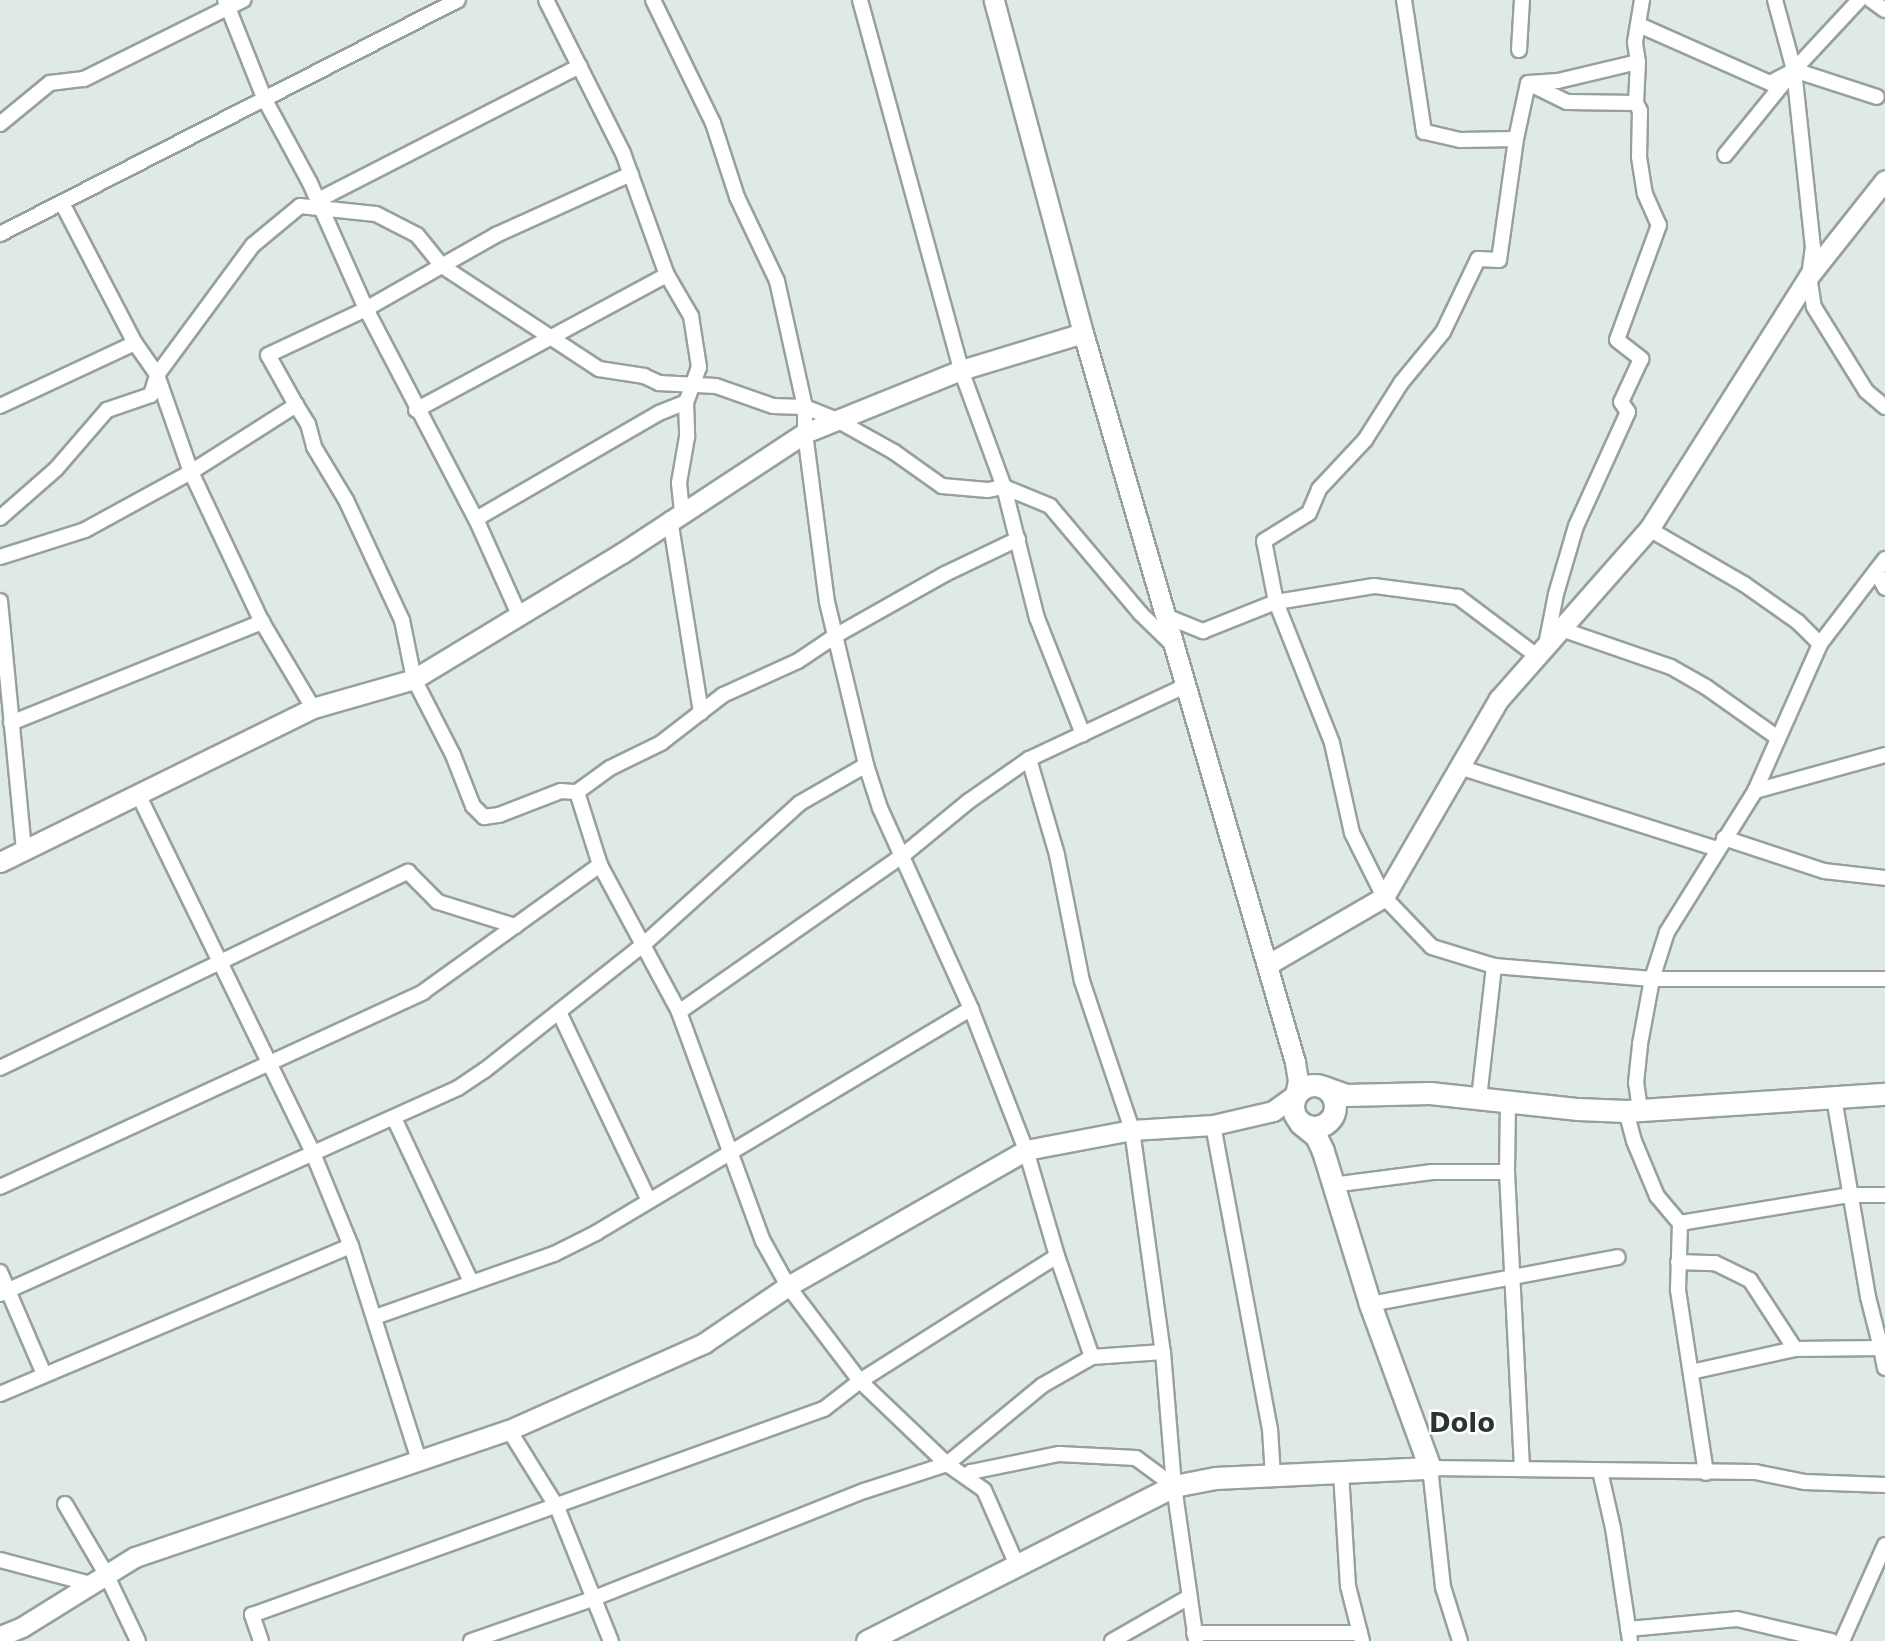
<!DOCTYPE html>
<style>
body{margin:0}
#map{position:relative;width:1885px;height:1641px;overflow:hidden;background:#e0eae4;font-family:"DejaVu Sans",sans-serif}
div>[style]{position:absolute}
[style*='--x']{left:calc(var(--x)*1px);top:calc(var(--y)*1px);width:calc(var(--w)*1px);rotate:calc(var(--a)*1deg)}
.roads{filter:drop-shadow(2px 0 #97a19b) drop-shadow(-2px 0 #97a19b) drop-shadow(0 2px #97a19b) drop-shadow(0 -2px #97a19b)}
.street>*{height:14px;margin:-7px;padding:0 7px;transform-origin:7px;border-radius:7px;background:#fff}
.secondary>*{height:19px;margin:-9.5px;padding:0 9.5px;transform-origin:9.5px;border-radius:9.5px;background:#fff}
.primary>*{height:21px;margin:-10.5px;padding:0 10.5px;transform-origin:10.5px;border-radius:10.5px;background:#fff}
.primary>.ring{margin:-10.5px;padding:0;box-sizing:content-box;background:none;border:21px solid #fff;border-radius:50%}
span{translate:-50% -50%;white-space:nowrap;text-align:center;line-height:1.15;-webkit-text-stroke:5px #fff;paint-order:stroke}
.district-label{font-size:26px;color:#2c342f;font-weight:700}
</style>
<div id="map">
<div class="roads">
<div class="street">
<div style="--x:225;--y:0;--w:108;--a:68.2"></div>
<div style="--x:265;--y:100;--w:94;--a:61.5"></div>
<div style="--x:310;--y:183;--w:138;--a:66"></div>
<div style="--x:366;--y:309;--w:237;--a:62.4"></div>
<div style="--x:476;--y:519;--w:107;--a:65.8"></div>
<div style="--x:546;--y:0;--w:171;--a:63.3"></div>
<div style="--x:623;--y:153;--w:130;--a:70.2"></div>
<div style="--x:667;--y:275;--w:48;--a:59.7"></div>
<div style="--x:691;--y:316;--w:52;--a:81.1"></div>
<div style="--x:699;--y:367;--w:37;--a:110"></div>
<div style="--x:686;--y:402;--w:35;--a:88"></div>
<div style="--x:687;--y:437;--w:47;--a:99.9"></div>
<div style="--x:679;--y:483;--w:29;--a:84"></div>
<div style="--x:653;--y:0;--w:137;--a:64"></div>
<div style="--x:713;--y:123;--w:78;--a:72"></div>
<div style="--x:737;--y:197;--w:93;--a:64.5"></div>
<div style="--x:777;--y:281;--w:129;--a:77.5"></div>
<div style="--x:805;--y:407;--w:26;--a:90"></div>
<div style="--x:805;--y:433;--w:170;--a:82.6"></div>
<div style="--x:827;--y:602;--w:168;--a:76.5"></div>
<div style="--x:866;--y:765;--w:45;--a:72"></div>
<div style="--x:880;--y:808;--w:221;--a:65.6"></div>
<div style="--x:971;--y:1009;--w:151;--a:68.7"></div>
<div style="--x:1026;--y:1150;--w:110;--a:73.7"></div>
<div style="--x:1057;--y:1256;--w:107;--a:70.9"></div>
<div style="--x:860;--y:0;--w:384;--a:74.7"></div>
<div style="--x:961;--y:370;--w:125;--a:69.8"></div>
<div style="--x:1004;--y:487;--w:50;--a:22.4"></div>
<div style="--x:1050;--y:506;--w:140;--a:49.9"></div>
<div style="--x:1140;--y:613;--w:47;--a:44.1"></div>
<div style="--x:1775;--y:0;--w:73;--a:74.8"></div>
<div style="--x:1794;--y:70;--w:178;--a:83.9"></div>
<div style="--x:1813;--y:247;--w:29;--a:98"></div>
<div style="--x:1809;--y:276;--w:31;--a:81"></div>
<div style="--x:1814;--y:307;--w:99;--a:58.2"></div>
<div style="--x:1866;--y:391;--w:25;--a:40"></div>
<div style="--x:1871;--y:0;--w:17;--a:36"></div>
<div style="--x:1639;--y:25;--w:143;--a:23.9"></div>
<div style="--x:1770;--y:83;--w:27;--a:-28"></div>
<div style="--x:1794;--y:70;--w:87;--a:18"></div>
<div style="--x:1519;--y:50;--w:50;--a:-86.6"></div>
<div style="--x:1529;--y:83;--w:29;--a:-4"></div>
<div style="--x:1558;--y:81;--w:82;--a:-13.4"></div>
<div style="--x:1638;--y:62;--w:20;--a:-99"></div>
<div style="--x:1635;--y:42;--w:43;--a:-80.5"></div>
<div style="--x:1636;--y:103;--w:41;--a:-87.2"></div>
<div style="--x:0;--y:124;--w:65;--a:-39.4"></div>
<div style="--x:50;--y:83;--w:34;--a:-7"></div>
<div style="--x:84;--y:79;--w:178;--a:-26.4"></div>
<div style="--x:1516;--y:139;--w:57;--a:-77.9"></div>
<div style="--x:1528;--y:83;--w:43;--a:26"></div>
<div style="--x:1567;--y:102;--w:69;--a:0.8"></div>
<div style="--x:1636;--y:103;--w:9;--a:63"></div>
<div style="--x:1640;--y:111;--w:46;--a:91.2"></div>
<div style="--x:1639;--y:157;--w:37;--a:81"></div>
<div style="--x:1645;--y:194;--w:34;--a:66"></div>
<div style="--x:1659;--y:225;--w:122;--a:110.1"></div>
<div style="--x:1617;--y:340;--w:31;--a:38"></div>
<div style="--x:1641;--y:359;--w:47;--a:114.9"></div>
<div style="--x:1621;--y:402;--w:12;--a:55"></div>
<div style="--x:1628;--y:412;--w:125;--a:114.5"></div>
<div style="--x:1576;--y:526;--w:71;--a:106.4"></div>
<div style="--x:1556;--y:594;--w:52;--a:101.1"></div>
<div style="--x:1725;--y:155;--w:109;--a:-50.9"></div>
<div style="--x:1794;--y:70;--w:96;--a:-47.1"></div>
<div style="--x:318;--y:200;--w:294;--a:-27.1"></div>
<div style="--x:62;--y:203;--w:158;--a:62.5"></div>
<div style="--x:135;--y:343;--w:39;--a:55"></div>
<div style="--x:157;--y:375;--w:103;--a:70.7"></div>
<div style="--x:191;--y:472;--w:166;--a:64.7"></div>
<div style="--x:262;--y:622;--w:100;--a:59.3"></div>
<div style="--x:0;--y:234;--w:514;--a:-27.06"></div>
<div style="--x:296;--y:405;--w:22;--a:58"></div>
<div style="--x:308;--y:424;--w:24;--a:75"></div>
<div style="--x:314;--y:447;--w:62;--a:58.9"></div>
<div style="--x:346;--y:500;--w:132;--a:65"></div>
<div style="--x:402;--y:620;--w:60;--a:78.5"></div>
<div style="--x:414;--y:679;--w:85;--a:62.8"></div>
<div style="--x:453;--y:755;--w:55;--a:68.6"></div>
<div style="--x:473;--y:806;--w:16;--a:45"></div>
<div style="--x:484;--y:817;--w:15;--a:-8"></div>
<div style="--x:499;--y:815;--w:66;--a:-21.2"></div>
<div style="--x:561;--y:791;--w:16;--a:4"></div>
<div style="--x:577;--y:792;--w:77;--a:72.5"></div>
<div style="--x:600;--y:865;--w:167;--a:61.7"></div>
<div style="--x:679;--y:1012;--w:244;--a:69.9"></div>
<div style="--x:763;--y:1241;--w:51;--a:60.9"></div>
<div style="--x:788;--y:1286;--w:119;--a:52.8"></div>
<div style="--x:860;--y:1381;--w:120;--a:43.7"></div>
<div style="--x:947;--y:1464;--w:45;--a:35.1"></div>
<div style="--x:984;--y:1490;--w:82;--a:66.3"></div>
<div style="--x:0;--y:406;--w:149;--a:-25"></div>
<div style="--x:416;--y:410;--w:285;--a:-28.3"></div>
<div style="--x:0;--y:518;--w:74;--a:-41.2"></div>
<div style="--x:56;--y:469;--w:78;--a:-49.2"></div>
<div style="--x:107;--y:410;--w:46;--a:-18.8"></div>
<div style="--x:151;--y:395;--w:21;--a:-73"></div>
<div style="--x:157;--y:375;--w:162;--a:-53.6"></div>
<div style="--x:253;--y:245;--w:61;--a:-39.7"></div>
<div style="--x:300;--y:206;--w:76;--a:6"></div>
<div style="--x:376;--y:214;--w:46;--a:27.1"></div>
<div style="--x:417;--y:235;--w:40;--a:51"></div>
<div style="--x:442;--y:266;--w:188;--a:33.3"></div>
<div style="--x:599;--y:369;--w:46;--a:8.8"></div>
<div style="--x:644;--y:376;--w:17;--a:25"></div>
<div style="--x:659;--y:383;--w:57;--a:3"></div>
<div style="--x:716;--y:386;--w:60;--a:19.3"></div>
<div style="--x:773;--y:406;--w:32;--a:2"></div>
<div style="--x:805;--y:407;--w:32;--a:22"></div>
<div style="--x:835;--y:419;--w:68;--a:29.2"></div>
<div style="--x:894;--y:452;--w:59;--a:35.3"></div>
<div style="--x:942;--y:486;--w:46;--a:5"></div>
<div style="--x:988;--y:490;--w:16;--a:-11"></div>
<div style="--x:1004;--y:487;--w:135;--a:75.9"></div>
<div style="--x:1037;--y:618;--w:125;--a:68.4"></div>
<div style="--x:476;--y:519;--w:211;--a:-30.1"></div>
<div style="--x:659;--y:413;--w:29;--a:-22"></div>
<div style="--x:670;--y:519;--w:196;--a:80.9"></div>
<div style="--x:1649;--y:529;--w:110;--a:30.1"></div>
<div style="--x:1744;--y:584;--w:66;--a:35.1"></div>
<div style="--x:1798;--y:622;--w:31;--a:45"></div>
<div style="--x:0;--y:557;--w:89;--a:-17.6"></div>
<div style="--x:85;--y:530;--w:121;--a:-28.7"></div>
<div style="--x:191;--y:472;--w:125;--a:-32.5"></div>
<div style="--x:296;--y:405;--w:57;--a:-119.2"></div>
<div style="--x:268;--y:355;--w:108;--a:-25.1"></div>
<div style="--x:366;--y:309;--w:150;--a:-29.6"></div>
<div style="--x:496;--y:235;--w:148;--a:-24.3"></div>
<div style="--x:1876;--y:571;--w:19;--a:62"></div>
<div style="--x:0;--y:601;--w:252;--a:84.5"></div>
<div style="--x:1168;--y:617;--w:38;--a:22"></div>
<div style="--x:1203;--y:631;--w:79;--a:-21.7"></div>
<div style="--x:1276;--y:602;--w:62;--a:-101.1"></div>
<div style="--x:1264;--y:541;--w:53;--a:-31.9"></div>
<div style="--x:1309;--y:513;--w:26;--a:-67"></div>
<div style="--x:1319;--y:489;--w:67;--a:-46.8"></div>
<div style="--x:1365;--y:440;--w:67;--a:-57.7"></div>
<div style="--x:1401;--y:383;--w:66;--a:-50.5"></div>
<div style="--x:1443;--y:332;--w:81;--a:-64.4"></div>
<div style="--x:1478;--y:259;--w:21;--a:3"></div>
<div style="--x:1499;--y:260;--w:122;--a:-82"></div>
<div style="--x:1516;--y:139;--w:56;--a:179"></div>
<div style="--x:1460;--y:140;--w:37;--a:-167"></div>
<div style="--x:1424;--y:132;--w:134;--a:-98.6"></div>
<div style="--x:1561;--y:629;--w:116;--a:19.1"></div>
<div style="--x:1671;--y:667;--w:40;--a:29.7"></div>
<div style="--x:1706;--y:687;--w:88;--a:35.3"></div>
<div style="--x:1537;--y:656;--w:99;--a:-143.2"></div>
<div style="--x:1458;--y:597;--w:85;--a:-172.5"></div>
<div style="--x:1374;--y:586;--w:99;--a:170.7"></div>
<div style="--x:1276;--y:602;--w:152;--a:68.3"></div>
<div style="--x:1332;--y:743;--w:92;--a:77.5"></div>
<div style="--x:1352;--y:833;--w:72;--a:63.4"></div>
<div style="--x:1384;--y:897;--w:69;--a:46.2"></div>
<div style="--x:1432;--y:947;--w:65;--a:17"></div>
<div style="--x:1494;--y:966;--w:159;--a:4.7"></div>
<div style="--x:1652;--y:979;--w:233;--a:0"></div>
<div style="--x:11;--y:723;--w:271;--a:-21.9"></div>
<div style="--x:1029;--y:759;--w:100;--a:73.7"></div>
<div style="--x:1057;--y:855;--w:128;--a:78.8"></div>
<div style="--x:1082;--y:981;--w:157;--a:71.4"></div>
<div style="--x:1132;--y:1130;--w:224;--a:82.1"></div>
<div style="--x:1163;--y:1352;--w:134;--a:85.3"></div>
<div style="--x:1174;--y:1486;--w:157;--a:81.9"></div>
<div style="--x:1459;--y:767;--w:271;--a:17.6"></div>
<div style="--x:1755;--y:791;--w:135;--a:-15.5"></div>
<div style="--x:577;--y:792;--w:41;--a:-36"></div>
<div style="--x:610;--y:768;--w:57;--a:-26.1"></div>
<div style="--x:661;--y:743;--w:78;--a:-37.7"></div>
<div style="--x:723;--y:695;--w:82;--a:-24.4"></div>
<div style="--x:798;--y:661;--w:45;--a:-34"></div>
<div style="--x:835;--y:636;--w:126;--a:-29.4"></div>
<div style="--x:945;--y:574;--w:81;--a:-25.6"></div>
<div style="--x:139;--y:796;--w:395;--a:64"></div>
<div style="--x:312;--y:1151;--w:103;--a:67.7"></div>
<div style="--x:351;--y:1246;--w:225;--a:72.4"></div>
<div style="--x:1724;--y:838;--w:105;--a:18.3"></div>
<div style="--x:1824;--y:871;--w:61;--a:6.5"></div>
<div style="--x:559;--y:1012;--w:209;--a:64.5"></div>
<div style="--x:679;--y:1012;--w:272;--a:-35"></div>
<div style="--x:902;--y:856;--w:87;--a:-39.4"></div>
<div style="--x:969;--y:801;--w:73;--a:-35"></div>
<div style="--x:1029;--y:759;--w:174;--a:-25.1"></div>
<div style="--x:0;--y:1068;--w:453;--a:-25.7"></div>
<div style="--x:408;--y:872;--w:42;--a:45"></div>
<div style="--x:438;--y:902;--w:81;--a:17.3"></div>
<div style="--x:1479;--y:1098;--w:133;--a:-83.5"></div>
<div style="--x:1834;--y:1098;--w:202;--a:80.3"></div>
<div style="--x:1868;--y:1297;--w:53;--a:75.7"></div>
<div style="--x:1881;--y:1348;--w:4;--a:-14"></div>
<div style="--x:1640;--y:1110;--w:27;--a:-98"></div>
<div style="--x:1636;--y:1083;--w:39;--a:-84"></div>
<div style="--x:1640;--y:1044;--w:66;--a:-79.5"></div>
<div style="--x:1652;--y:979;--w:49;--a:-72.3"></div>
<div style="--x:1667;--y:932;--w:166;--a:-58"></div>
<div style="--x:1755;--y:791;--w:161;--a:-66.1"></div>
<div style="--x:1820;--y:644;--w:107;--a:-52.6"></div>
<div style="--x:1626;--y:1111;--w:31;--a:75"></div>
<div style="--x:1634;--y:1141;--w:60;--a:67.3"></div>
<div style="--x:1657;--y:1196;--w:35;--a:50"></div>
<div style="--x:1680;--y:1223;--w:67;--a:91.7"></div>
<div style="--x:1678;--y:1290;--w:185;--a:81.3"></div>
<div style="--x:394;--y:1118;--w:181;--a:64.8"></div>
<div style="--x:1213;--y:1125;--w:309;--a:79.4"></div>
<div style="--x:1270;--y:1429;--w:48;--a:86.4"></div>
<div style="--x:1507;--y:1172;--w:297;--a:87.1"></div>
<div style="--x:1332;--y:1185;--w:101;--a:-7.4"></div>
<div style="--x:1432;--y:1172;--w:75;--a:0"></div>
<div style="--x:1507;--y:1172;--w:70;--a:-89.2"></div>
<div style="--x:0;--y:1187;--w:466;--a:-24.7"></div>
<div style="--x:423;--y:992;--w:218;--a:-35.7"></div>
<div style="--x:1680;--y:1223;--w:171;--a:-9.4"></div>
<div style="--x:1849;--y:1195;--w:36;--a:0"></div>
<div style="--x:1678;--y:1262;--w:37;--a:2"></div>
<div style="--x:1715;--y:1263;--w:39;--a:26"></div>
<div style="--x:1750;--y:1280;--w:82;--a:56.9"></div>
<div style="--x:0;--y:1272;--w:111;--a:66.7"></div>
<div style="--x:0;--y:1294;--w:502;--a:-24.22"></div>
<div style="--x:458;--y:1088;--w:32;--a:-34"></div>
<div style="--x:485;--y:1070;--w:203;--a:-38.4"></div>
<div style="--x:644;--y:944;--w:210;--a:-42.1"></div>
<div style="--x:800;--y:803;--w:76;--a:-29.9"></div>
<div style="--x:1370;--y:1304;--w:252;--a:-10.7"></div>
<div style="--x:375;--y:1317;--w:190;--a:-19.4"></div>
<div style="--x:554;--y:1254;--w:47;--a:-26.6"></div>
<div style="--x:596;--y:1233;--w:437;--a:-30.9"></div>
<div style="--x:1691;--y:1372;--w:107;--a:-12.5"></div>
<div style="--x:1795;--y:1349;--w:86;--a:-0.7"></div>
<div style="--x:1881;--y:1348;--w:20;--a:79"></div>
<div style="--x:0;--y:1394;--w:381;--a:-22.9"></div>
<div style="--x:509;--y:1430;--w:91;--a:58.1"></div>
<div style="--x:557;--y:1507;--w:144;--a:68.1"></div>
<div style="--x:1600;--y:1471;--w:58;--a:77.2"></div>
<div style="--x:1613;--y:1528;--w:114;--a:81.4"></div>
<div style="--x:1341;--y:1472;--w:114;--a:86.5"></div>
<div style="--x:1348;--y:1586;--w:57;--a:75.7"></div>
<div style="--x:967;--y:1476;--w:6;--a:-45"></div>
<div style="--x:971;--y:1472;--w:90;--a:-11.6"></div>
<div style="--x:1059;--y:1454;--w:77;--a:3"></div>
<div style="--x:1136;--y:1458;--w:47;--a:36.4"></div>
<div style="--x:65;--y:1504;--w:81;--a:59.6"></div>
<div style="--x:106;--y:1574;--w:74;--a:64.5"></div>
<div style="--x:0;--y:1560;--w:94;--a:14.8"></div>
<div style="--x:1628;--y:1629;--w:109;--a:-5.2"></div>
<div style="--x:1737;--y:1619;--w:97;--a:13.2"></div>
<div style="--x:1194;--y:1633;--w:166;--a:0"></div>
<div style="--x:261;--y:1641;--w:28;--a:-109"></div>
<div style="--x:252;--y:1615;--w:608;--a:-19.81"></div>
<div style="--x:824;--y:1409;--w:46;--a:-37.9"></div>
<div style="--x:860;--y:1381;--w:233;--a:-32.4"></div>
<div style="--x:471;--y:1641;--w:128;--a:-19.1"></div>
<div style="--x:592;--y:1599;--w:293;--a:-21.7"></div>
<div style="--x:864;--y:1491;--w:87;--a:-18"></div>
<div style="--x:947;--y:1464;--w:124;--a:-39.5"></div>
<div style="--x:1043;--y:1385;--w:56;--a:-29.7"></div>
<div style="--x:1092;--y:1357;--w:71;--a:-4"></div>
<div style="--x:1112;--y:1641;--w:89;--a:-29.7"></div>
<div style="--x:1460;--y:1641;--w:57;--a:-107.5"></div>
<div style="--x:1443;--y:1587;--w:120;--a:-96.2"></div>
<div style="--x:1430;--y:1468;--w:325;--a:0.7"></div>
<div style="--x:1755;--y:1472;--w:50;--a:11.5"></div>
<div style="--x:1804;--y:1482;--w:81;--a:2.1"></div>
<div style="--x:1842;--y:1641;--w:105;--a:-65.9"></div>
</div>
<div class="secondary">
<div style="--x:0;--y:862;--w:349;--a:-26.2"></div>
<div style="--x:313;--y:708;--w:105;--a:-16"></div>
<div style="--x:414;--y:679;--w:243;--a:-31.2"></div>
<div style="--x:622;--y:553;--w:219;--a:-33.3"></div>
<div style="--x:805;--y:433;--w:168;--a:-22"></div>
<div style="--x:961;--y:370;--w:127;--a:-16.9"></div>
<div style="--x:1267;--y:965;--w:135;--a:-30.2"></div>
<div style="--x:1384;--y:897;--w:229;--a:-59.9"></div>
<div style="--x:1499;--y:699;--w:227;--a:-48.6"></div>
<div style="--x:1649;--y:529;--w:299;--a:-57.7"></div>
<div style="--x:1809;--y:276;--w:122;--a:-51.6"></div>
<div style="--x:0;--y:1636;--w:24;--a:-22"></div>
<div style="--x:22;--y:1627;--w:133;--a:-31.8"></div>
<div style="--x:135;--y:1557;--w:395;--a:-18.8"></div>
<div style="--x:509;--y:1430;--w:214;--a:-24"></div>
<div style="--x:704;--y:1343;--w:102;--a:-34.2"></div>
<div style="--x:788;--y:1286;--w:274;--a:-29.7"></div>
<div style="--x:1026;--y:1150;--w:108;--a:-10.7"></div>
<div style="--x:1132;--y:1130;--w:81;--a:-3.5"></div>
<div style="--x:1213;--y:1125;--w:62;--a:-13.1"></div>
<div style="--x:1273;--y:1111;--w:27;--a:-36"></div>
<div style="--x:1295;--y:1095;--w:14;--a:-78"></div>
<div style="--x:1298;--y:1081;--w:19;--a:-99"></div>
<div style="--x:1295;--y:1062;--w:759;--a:-106.21"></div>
<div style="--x:1083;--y:333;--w:345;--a:-105"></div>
</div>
<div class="primary">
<div class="ring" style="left:1293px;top:1085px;width:21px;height:21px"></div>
<div style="--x:1324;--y:1087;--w:23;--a:20"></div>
<div style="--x:1346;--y:1095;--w:84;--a:-1.4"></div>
<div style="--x:1430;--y:1093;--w:149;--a:6.2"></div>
<div style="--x:1578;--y:1109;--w:48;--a:2.4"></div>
<div style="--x:1626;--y:1111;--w:260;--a:-3.8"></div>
<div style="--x:867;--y:1641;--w:344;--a:-26.8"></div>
<div style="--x:1174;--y:1486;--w:42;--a:-11"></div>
<div style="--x:1215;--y:1478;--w:215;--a:-2.7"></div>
<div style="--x:1430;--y:1468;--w:175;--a:-110.1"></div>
<div style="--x:1370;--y:1304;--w:160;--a:-107.1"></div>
<div style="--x:1323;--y:1151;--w:17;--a:-115"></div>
<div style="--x:1316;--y:1136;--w:21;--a:-141"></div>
</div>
</div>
<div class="district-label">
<span style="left:1462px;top:1424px">Dolo</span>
</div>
</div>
